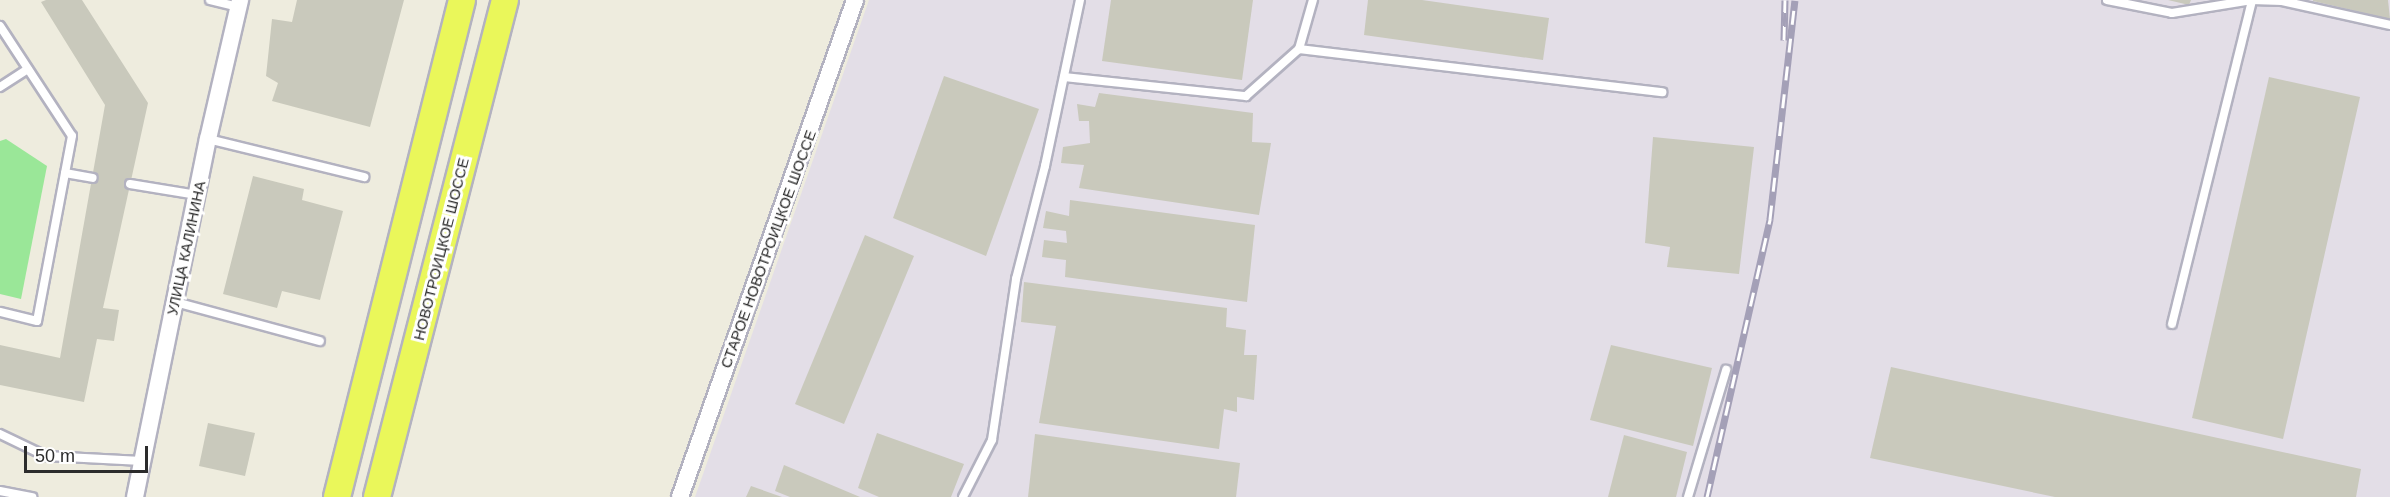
<!DOCTYPE html>
<meta charset="utf-8">
<style>
body{margin:0}
#map{position:relative;width:2390px;height:497px;overflow:hidden;background:#eeecde;font-family:Arial,sans-serif}
div>[style]{position:absolute}
[style*='--x']{left:calc(var(--x)*1px);top:calc(var(--y)*1px);width:calc(var(--w)*1px);rotate:calc(var(--a)*1deg)}
.industrial>*{inset:0;background:#e3dee7}
.green>*{inset:0;background:#9ae798}
.building>*{inset:0;background:#c9c9bc}
.roads{filter:drop-shadow(2px 0 #b3b2c0) drop-shadow(-2px 0 #b3b2c0) drop-shadow(0 2px #b3b2c0) drop-shadow(0 -2px #b3b2c0)}
.lane>*{height:8px;margin:-4px;padding:0 4px;transform-origin:4px;border-radius:4px;background:#fff}
.street>*{height:16px;margin:-8px;padding:0 8px;transform-origin:8px;border-radius:8px;background:#fff}
.primary>*{height:26px;margin:-13px;padding:0 13px;transform-origin:13px;border-radius:13px;background:#eaf75a}
.rail>*{height:7px;margin-top:-3.5px;transform-origin:0;background:repeating-linear-gradient(90deg,#fff 0 14px,#a4a0b7 0 28px);box-sizing:border-box;border-block:2px solid #a4a0b7}
span{translate:-50% -50%;white-space:nowrap;text-align:center;line-height:1.15;-webkit-text-stroke:6px #fff;paint-order:stroke}
.street-label{font-size:15px;color:#2c2c2c}
.scale{position:absolute;left:24px;top:446px;width:124px;height:27px;box-sizing:border-box;border:3px solid #2c2c2c;border-top:0;padding-left:8px;font-size:18px;line-height:21px;white-space:nowrap;color:#2c2c2c;-webkit-text-stroke:4px #fff;paint-order:stroke}
</style>
<div id="map">
<div class="industrial">
<div style="clip-path:polygon(869px 0,2390px 0,2390px 497px,695px 497px)"></div>
</div>
<div class="green">
<div style="clip-path:polygon(6px 139px,47px 166px,21px 299px,0 294px,0 141px)"></div>
</div>
<div class="building">
<div style="clip-path:polygon(46px 0,82px 0,148px 103px,103px 308px,119px 310px,114px 341px,97px 339px,84px 402px,0 385px,0 345px,60px 358px,105px 105px,41px 2px)"></div>
<div style="clip-path:polygon(297px 0,404px 0,370px 127px,272px 101px,278px 83px,266px 76px,272px 19px,292px 22px)"></div>
<div style="clip-path:polygon(1111px 0,1253px 0,1242px 80px,1102px 61px)"></div>
<div style="clip-path:polygon(1368px 0,1422px 0,1549px 18px,1543px 60px,1364px 35px)"></div>
<div style="clip-path:polygon(2168px 0,2191px 0,2189px 5px)"></div>
<div style="clip-path:polygon(2313px 0,2388px 0,2390px 19px,2313px 1px)"></div>
<div style="clip-path:polygon(944px 76px,1039px 109px,986px 256px,893px 218px)"></div>
<div style="clip-path:polygon(2269px 77px,2360px 97px,2283px 439px,2192px 418px)"></div>
<div style="clip-path:polygon(1099px 93px,1253px 113px,1252px 142px,1271px 143px,1259px 215px,1079px 188px,1084px 165px,1061px 163px,1063px 147px,1090px 143px,1089px 121px,1079px 121px,1077px 104px,1095px 107px)"></div>
<div style="clip-path:polygon(1653px 137px,1754px 147px,1739px 274px,1667px 267px,1670px 247px,1645px 243px)"></div>
<div style="clip-path:polygon(253px 176px,304px 189px,302px 200px,343px 211px,320px 300px,282px 291px,277px 308px,223px 294px)"></div>
<div style="clip-path:polygon(1070px 200px,1255px 225px,1247px 302px,1065px 277px,1066px 260px,1042px 257px,1044px 240px,1067px 243px,1066px 231px,1043px 228px,1046px 211px,1069px 216px)"></div>
<div style="clip-path:polygon(865px 235px,914px 256px,844px 424px,795px 404px)"></div>
<div style="clip-path:polygon(1024px 282px,1227px 308px,1226px 327px,1246px 330px,1244px 355px,1257px 355px,1254px 400px,1237px 397px,1237px 412px,1224px 409px,1219px 449px,1039px 423px,1056px 326px,1021px 322px)"></div>
<div style="clip-path:polygon(1611px 345px,1712px 368px,1693px 446px,1590px 420px)"></div>
<div style="clip-path:polygon(1891px 367px,2361px 469px,2356px 497px,2055px 497px,1870px 458px)"></div>
<div style="clip-path:polygon(208px 423px,255px 433px,245px 476px,199px 466px)"></div>
<div style="clip-path:polygon(877px 433px,964px 464px,951px 497px,879px 497px,858px 488px)"></div>
<div style="clip-path:polygon(1035px 434px,1240px 463px,1236px 497px,1028px 497px)"></div>
<div style="clip-path:polygon(1624px 435px,1687px 452px,1676px 497px,1608px 497px)"></div>
<div style="clip-path:polygon(784px 465px,860px 497px,790px 497px,775px 491px)"></div>
<div style="clip-path:polygon(751px 486px,782px 497px,746px 497px)"></div>
</div>
<div class="roads">
<div class="lane">
<div style="--x:210;--y:0;--w:29;--a:14"></div>
<div style="--x:2107;--y:0;--w:66;--a:11.3"></div>
<div style="--x:2172;--y:13;--w:81;--a:-9.2"></div>
<div style="--x:2252;--y:0;--w:30;--a:2"></div>
<div style="--x:2282;--y:1;--w:111;--a:12.5"></div>
<div style="--x:0;--y:26;--w:131;--a:56.8"></div>
<div style="--x:72;--y:136;--w:188;--a:100.7"></div>
<div style="--x:37;--y:321;--w:38;--a:-166"></div>
<div style="--x:1299;--y:49;--w:51;--a:-74.1"></div>
<div style="--x:1064;--y:77;--w:183;--a:6"></div>
<div style="--x:1246;--y:96;--w:71;--a:-41.6"></div>
<div style="--x:1299;--y:49;--w:366;--a:6.8"></div>
<div style="--x:0;--y:87;--w:33;--a:-33"></div>
<div style="--x:208;--y:139;--w:161;--a:13.7"></div>
<div style="--x:65;--y:173;--w:28;--a:10"></div>
<div style="--x:130;--y:184;--w:68;--a:9.3"></div>
<div style="--x:175;--y:302;--w:150;--a:15.1"></div>
<div style="--x:2172;--y:324;--w:334;--a:-76.1"></div>
<div style="--x:0;--y:434;--w:51;--a:25.6"></div>
<div style="--x:46;--y:456;--w:96;--a:3"></div>
<div style="--x:0;--y:491;--w:33;--a:11"></div>
<div style="--x:963;--y:497;--w:64;--a:-63"></div>
<div style="--x:992;--y:440;--w:163;--a:-81.5"></div>
<div style="--x:1016;--y:279;--w:117;--a:-75.6"></div>
<div style="--x:1045;--y:166;--w:170;--a:-78.1"></div>
<div style="--x:1688;--y:497;--w:133;--a:-73.3"></div>
</div>
<div class="street">
<div style="--x:135;--y:497;--w:365;--a:-78.5"></div>
<div style="--x:208;--y:139;--w:143;--a:-77"></div>
<div style="--x:680;--y:497;--w:527;--a:-70.6"></div>
</div>
<div class="primary">
<div style="--x:337;--y:497;--w:512;--a:-75.88"></div>
<div style="--x:377;--y:497;--w:513;--a:-75.56"></div>
</div>
</div>
<div class="rail">
<div style="--x:1784;--y:40;--w:40;--a:-88.6"></div>
<div style="--x:1707;--y:497;--w:285;--a:-77.2"></div>
<div style="--x:1770;--y:219;--w:220;--a:-83.5"></div>
</div>
<div class="street-label">
<span style="left:186px;top:248px;rotate:-78deg">УЛИЦА КАЛИНИНА</span>
<span style="left:441px;top:249px;rotate:-76deg">НОВОТРОИЦКОЕ ШОССЕ</span>
<span style="left:768px;top:249px;rotate:-70deg">СТАРОЕ НОВОТРОИЦКОЕ ШОССЕ</span>
</div>
<div class="scale">50 m</div>
</div>
